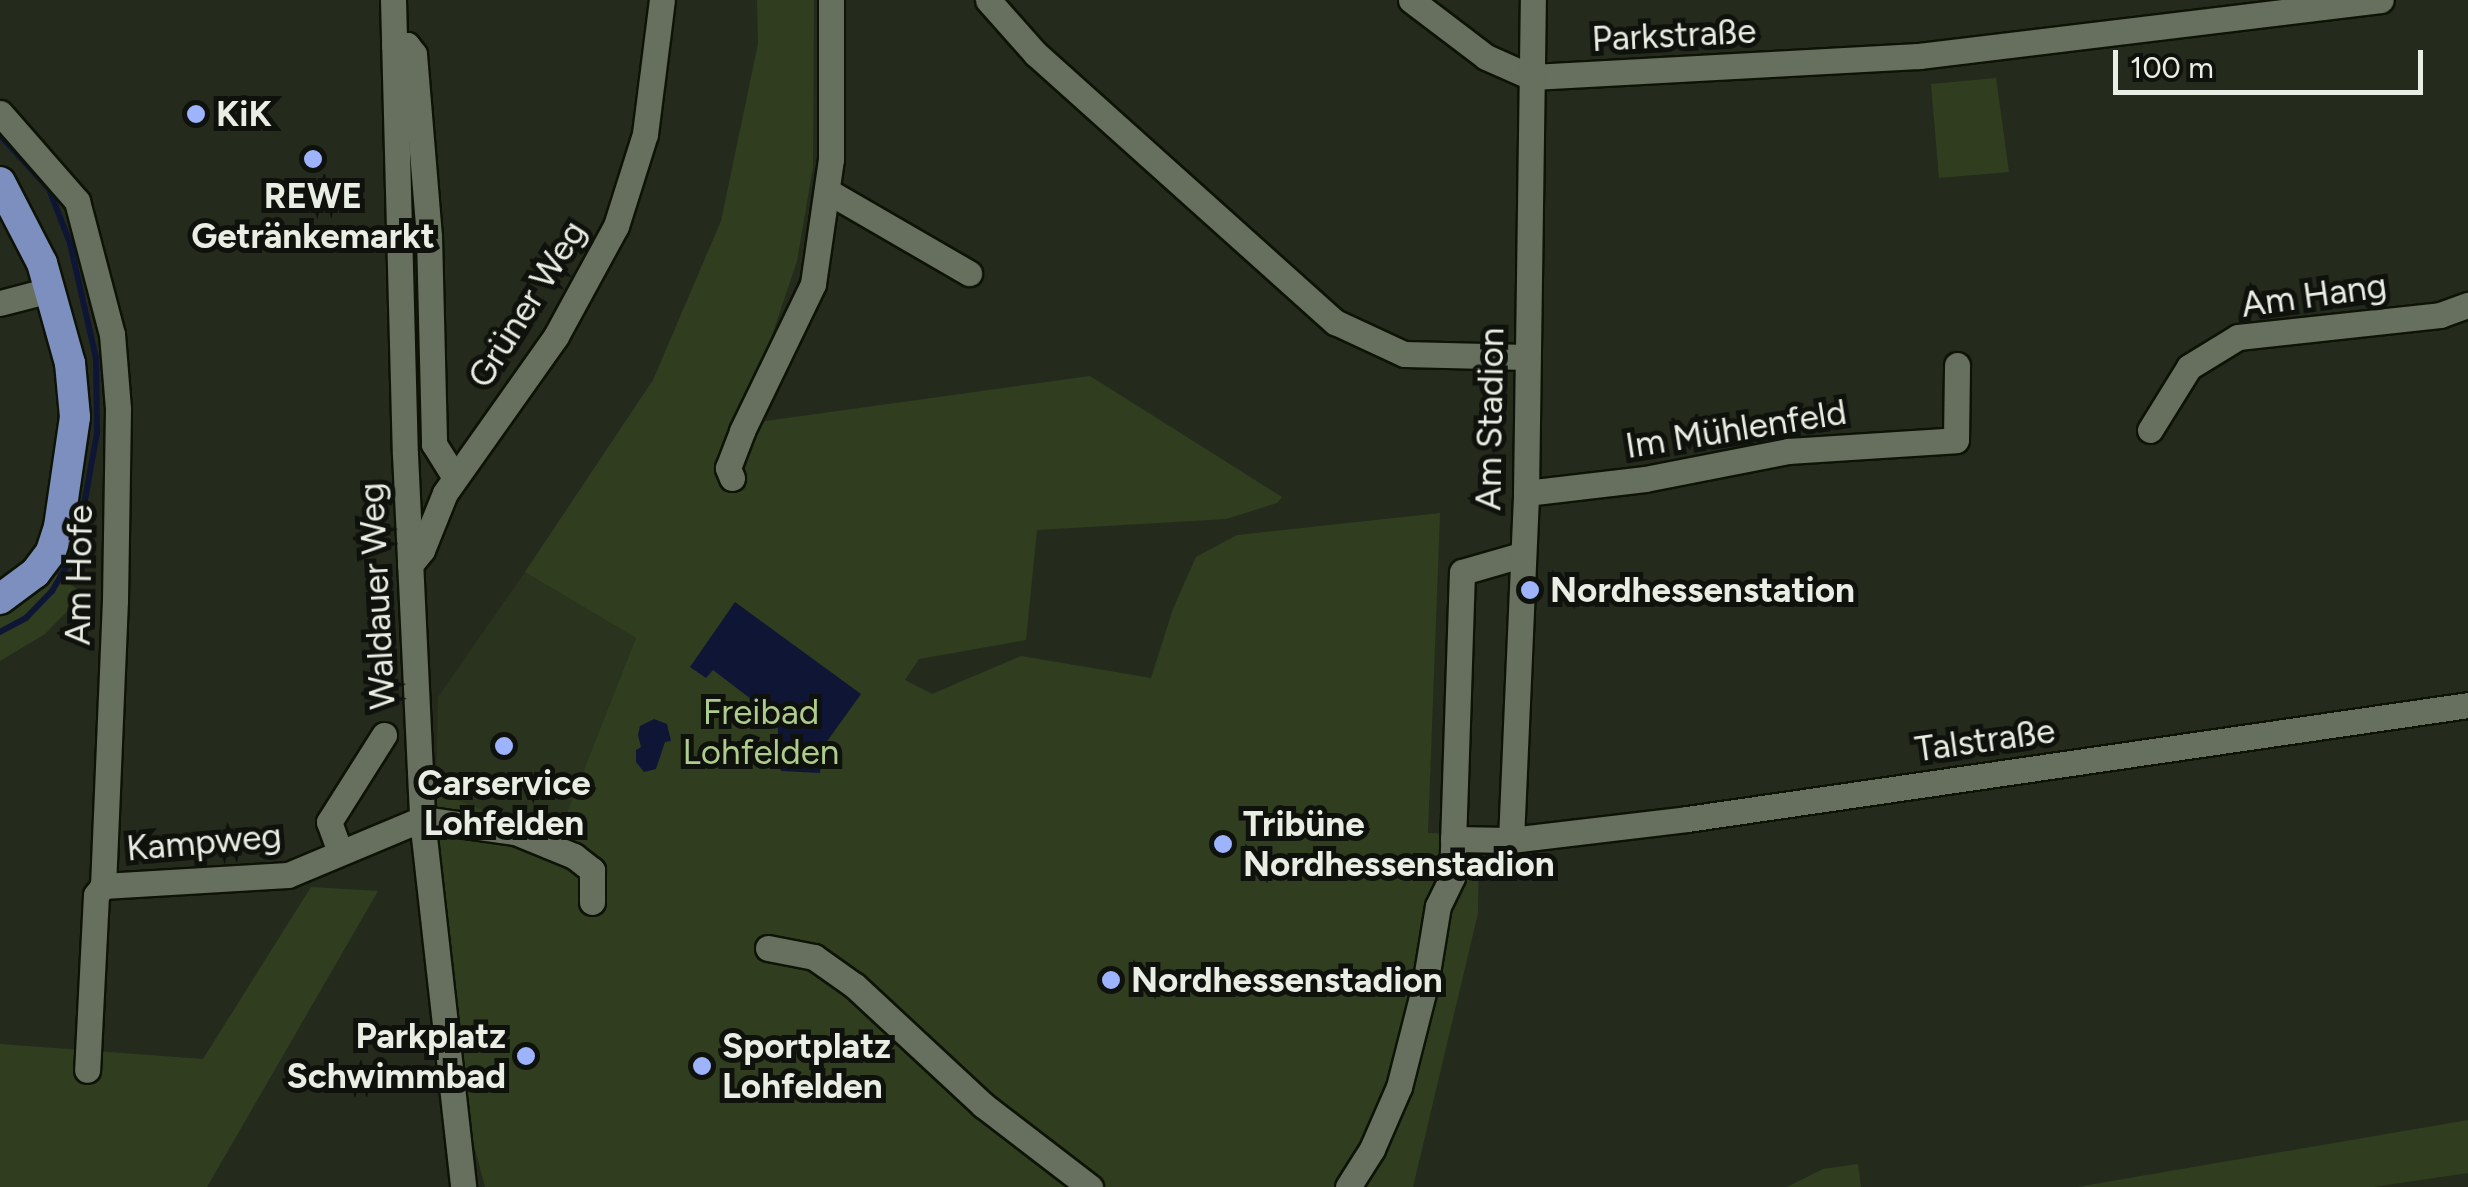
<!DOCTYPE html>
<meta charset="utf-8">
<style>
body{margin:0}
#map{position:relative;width:2468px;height:1187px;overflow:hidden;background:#242b1c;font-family:Figtree,sans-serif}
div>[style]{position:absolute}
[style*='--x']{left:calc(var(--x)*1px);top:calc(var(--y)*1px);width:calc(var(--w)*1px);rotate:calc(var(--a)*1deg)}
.built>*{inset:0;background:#2a331e}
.green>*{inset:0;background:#303e1f}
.water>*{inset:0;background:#0f1635}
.stream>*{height:6px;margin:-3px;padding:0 3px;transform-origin:3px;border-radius:3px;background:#0f1635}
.roads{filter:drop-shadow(2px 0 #0d1306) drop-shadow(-2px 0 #0d1306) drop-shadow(0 2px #0d1306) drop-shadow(0 -2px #0d1306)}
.minor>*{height:25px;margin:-12.5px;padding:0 12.5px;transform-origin:12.5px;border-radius:12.5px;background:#676f5e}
.major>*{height:30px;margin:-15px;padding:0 15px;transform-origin:15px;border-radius:15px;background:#7d8fbe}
.dots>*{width:28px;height:28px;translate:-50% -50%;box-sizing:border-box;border:5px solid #0f120c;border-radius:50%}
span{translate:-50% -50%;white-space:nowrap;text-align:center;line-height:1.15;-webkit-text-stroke:10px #0f120c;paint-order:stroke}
.street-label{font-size:35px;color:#e9eee4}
.poi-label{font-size:35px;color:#e9eee4;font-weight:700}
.left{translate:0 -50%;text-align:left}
.right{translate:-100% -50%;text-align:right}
.park-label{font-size:35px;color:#aecb8c}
.scale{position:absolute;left:2113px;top:50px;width:310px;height:45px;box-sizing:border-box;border:5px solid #e9eee4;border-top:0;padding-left:12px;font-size:30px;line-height:35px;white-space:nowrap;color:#e9eee4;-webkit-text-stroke:8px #0f120c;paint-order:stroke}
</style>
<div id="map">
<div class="built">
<div style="clip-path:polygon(525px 572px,636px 638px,557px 838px,436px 792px,438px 697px)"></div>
</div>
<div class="green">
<div style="clip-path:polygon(757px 0,814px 0,813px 167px,797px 261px,766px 353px,751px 423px,1090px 376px,1282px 497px,1277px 503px,1226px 519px,1037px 530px,1026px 640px,919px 659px,905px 680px,932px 694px,1021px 656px,1151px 678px,1173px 609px,1196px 557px,1237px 535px,1440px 513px,1428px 833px,1460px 834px,1479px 827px,1478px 913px,1413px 1187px,485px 1187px,459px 1088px,436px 792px,557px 838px,636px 638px,525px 572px,653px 380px,721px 221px,758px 44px)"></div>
<div style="clip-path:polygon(1996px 78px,2009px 172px,1939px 178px,1931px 84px)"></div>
<div style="clip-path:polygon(53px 572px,84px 594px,45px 634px,0 661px,0 612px)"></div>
<div style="clip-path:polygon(311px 887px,378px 891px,207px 1187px,0 1187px,0 1044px,203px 1059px)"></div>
<div style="clip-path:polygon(2468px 1120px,2468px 1173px,2373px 1187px,2077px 1187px)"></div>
<div style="clip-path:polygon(1858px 1164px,1861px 1187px,1787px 1187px,1823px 1169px)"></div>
</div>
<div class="water">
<div style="clip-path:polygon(735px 602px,861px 694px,823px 747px,820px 773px,781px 771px,777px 719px,713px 670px,706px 678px,690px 667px)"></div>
<div style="clip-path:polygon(654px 719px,667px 724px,671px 741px,665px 742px,656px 769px,644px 772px,636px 762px,636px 750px,641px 747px,638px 735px,640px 726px)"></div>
</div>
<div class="stream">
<div style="--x:0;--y:135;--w:73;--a:47.8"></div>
<div style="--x:49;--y:189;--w:58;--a:68.7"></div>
<div style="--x:70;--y:243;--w:118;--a:77.3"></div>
<div style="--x:96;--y:358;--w:75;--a:89.2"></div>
<div style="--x:97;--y:433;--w:119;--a:100.2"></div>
<div style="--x:76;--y:550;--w:48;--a:120.3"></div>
<div style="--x:52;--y:591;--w:37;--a:134"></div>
<div style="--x:26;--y:618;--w:30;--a:152"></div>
</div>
<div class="roads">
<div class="minor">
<div style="--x:393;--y:0;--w:454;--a:88.5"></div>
<div style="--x:405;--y:454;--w:365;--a:87.3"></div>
<div style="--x:422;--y:819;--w:370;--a:83.6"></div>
<div style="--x:988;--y:0;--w:72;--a:48.4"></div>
<div style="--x:1036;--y:54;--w:402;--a:41.9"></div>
<div style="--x:1335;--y:322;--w:76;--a:24.9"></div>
<div style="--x:1404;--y:354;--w:123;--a:1.4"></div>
<div style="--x:1411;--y:0;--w:94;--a:37.2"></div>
<div style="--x:1486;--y:57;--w:49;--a:24"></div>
<div style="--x:1531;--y:77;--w:389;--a:-3.1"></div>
<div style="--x:1919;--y:56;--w:465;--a:-6.9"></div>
<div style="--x:394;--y:45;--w:13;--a:0"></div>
<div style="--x:407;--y:45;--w:11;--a:52"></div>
<div style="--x:414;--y:54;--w:183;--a:85.3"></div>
<div style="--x:429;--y:236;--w:208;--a:88.6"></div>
<div style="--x:434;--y:444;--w:39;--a:58"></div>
<div style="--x:0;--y:113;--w:117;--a:48.8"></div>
<div style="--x:77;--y:201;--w:138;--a:75.3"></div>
<div style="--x:112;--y:334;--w:75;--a:85.4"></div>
<div style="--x:118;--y:409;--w:191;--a:90.9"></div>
<div style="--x:115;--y:600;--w:286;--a:92.4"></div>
<div style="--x:103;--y:886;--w:11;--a:128"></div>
<div style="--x:96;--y:895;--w:175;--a:92.9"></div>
<div style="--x:829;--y:192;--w:162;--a:30.1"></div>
<div style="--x:0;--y:303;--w:52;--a:-14.6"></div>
<div style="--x:2150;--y:430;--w:74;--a:-58.2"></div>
<div style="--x:2189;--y:367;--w:57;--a:-31.5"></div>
<div style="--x:2238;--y:337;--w:203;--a:-6.2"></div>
<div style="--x:2440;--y:315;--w:30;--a:-20"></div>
<div style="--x:732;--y:478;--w:11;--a:-112"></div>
<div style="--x:728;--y:468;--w:40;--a:-69"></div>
<div style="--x:742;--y:431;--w:163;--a:-64.2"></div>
<div style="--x:813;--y:284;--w:126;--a:-81.8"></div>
<div style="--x:831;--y:159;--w:159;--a:-90"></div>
<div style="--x:1526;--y:493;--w:120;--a:-6.7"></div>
<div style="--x:1645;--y:479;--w:146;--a:-11.1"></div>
<div style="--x:1788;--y:451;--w:168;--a:-3.7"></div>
<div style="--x:1956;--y:440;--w:75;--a:-89.2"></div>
<div style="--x:1521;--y:555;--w:61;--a:163.9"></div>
<div style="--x:1462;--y:572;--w:267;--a:91.9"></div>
<div style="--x:1453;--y:839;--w:58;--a:1"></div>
<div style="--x:1511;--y:840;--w:177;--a:-6.8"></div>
<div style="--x:1687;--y:819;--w:789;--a:-8.3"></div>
<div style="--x:410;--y:565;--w:19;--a:-51"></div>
<div style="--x:422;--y:550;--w:61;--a:-68"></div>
<div style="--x:445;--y:493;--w:192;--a:-54.7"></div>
<div style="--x:556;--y:336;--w:125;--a:-61.4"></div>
<div style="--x:616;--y:226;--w:96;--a:-72.5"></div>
<div style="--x:645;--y:134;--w:135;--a:-82.8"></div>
<div style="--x:1511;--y:840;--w:347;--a:-87.5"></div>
<div style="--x:1526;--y:493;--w:493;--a:-89.2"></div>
<div style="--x:340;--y:852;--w:32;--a:-110"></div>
<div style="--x:329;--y:822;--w:103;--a:-57.7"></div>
<div style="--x:103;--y:886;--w:185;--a:-3.4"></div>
<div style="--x:288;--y:875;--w:145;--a:-22.7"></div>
<div style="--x:422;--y:819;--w:94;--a:8"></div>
<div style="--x:515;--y:832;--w:64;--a:22.1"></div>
<div style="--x:574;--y:856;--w:23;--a:38"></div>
<div style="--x:592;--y:870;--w:32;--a:90"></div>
<div style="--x:768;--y:948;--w:47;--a:11.1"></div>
<div style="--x:814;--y:957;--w:50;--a:35.3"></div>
<div style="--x:855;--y:986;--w:175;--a:42.9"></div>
<div style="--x:983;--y:1105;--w:135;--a:37.5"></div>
<div style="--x:1348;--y:1187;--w:45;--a:-57.7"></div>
<div style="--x:1372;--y:1149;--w:68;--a:-66.5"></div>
<div style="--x:1399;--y:1087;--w:105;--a:-75.7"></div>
<div style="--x:1425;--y:985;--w:80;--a:-80.7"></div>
<div style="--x:1438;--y:906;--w:32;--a:-64"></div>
<div style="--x:1452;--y:877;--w:38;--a:-88"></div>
</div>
<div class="major">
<div style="--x:0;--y:182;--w:91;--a:62.6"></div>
<div style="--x:42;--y:263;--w:104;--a:74.4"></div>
<div style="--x:70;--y:363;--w:54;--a:84.7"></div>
<div style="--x:75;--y:417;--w:111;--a:98.3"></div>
<div style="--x:59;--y:527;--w:26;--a:108"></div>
<div style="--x:51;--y:552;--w:26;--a:127"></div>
<div style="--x:35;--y:573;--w:44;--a:143.4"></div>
</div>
</div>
<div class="dots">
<div style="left:196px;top:114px;background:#9db4fd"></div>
<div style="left:313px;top:159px;background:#9db4fd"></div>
<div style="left:1530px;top:590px;background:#9db4fd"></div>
<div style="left:504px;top:746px;background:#9db4fd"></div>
<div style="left:1223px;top:844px;background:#9db4fd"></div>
<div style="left:1111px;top:980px;background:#9db4fd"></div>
<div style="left:526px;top:1056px;background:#9db4fd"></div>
<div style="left:702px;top:1066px;background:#9db4fd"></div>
</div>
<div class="street-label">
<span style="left:1674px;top:35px;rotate:-3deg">Parkstraße</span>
<span style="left:2314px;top:295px;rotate:-8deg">Am Hang</span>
<span style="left:527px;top:304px;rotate:-58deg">Grüner Weg</span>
<span style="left:1490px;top:419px;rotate:-89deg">Am Stadion</span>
<span style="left:1736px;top:429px;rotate:-9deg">Im Mühlenfeld</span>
<span style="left:79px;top:575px;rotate:-89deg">Am Hofe</span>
<span style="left:377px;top:596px;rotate:-93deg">Waldauer Weg</span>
<span style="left:1985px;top:740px;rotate:-8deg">Talstraße</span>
<span style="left:204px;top:842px;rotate:-5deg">Kampweg</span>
</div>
<div class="poi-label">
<span class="left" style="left:216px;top:114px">KiK</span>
<span style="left:313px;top:216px">REWE<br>Getränkemarkt</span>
<span class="left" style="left:1550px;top:590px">Nordhessenstation</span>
<span style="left:504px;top:803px">Carservice<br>Lohfelden</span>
<span class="left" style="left:1243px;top:844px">Tribüne<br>Nordhessenstadion</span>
<span class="left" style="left:1131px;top:980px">Nordhessenstadion</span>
<span class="right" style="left:506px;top:1056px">Parkplatz<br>Schwimmbad</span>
<span class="left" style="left:722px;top:1066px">Sportplatz<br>Lohfelden</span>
</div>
<div class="park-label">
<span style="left:761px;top:732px">Freibad<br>Lohfelden</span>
</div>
<div class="scale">100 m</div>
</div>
